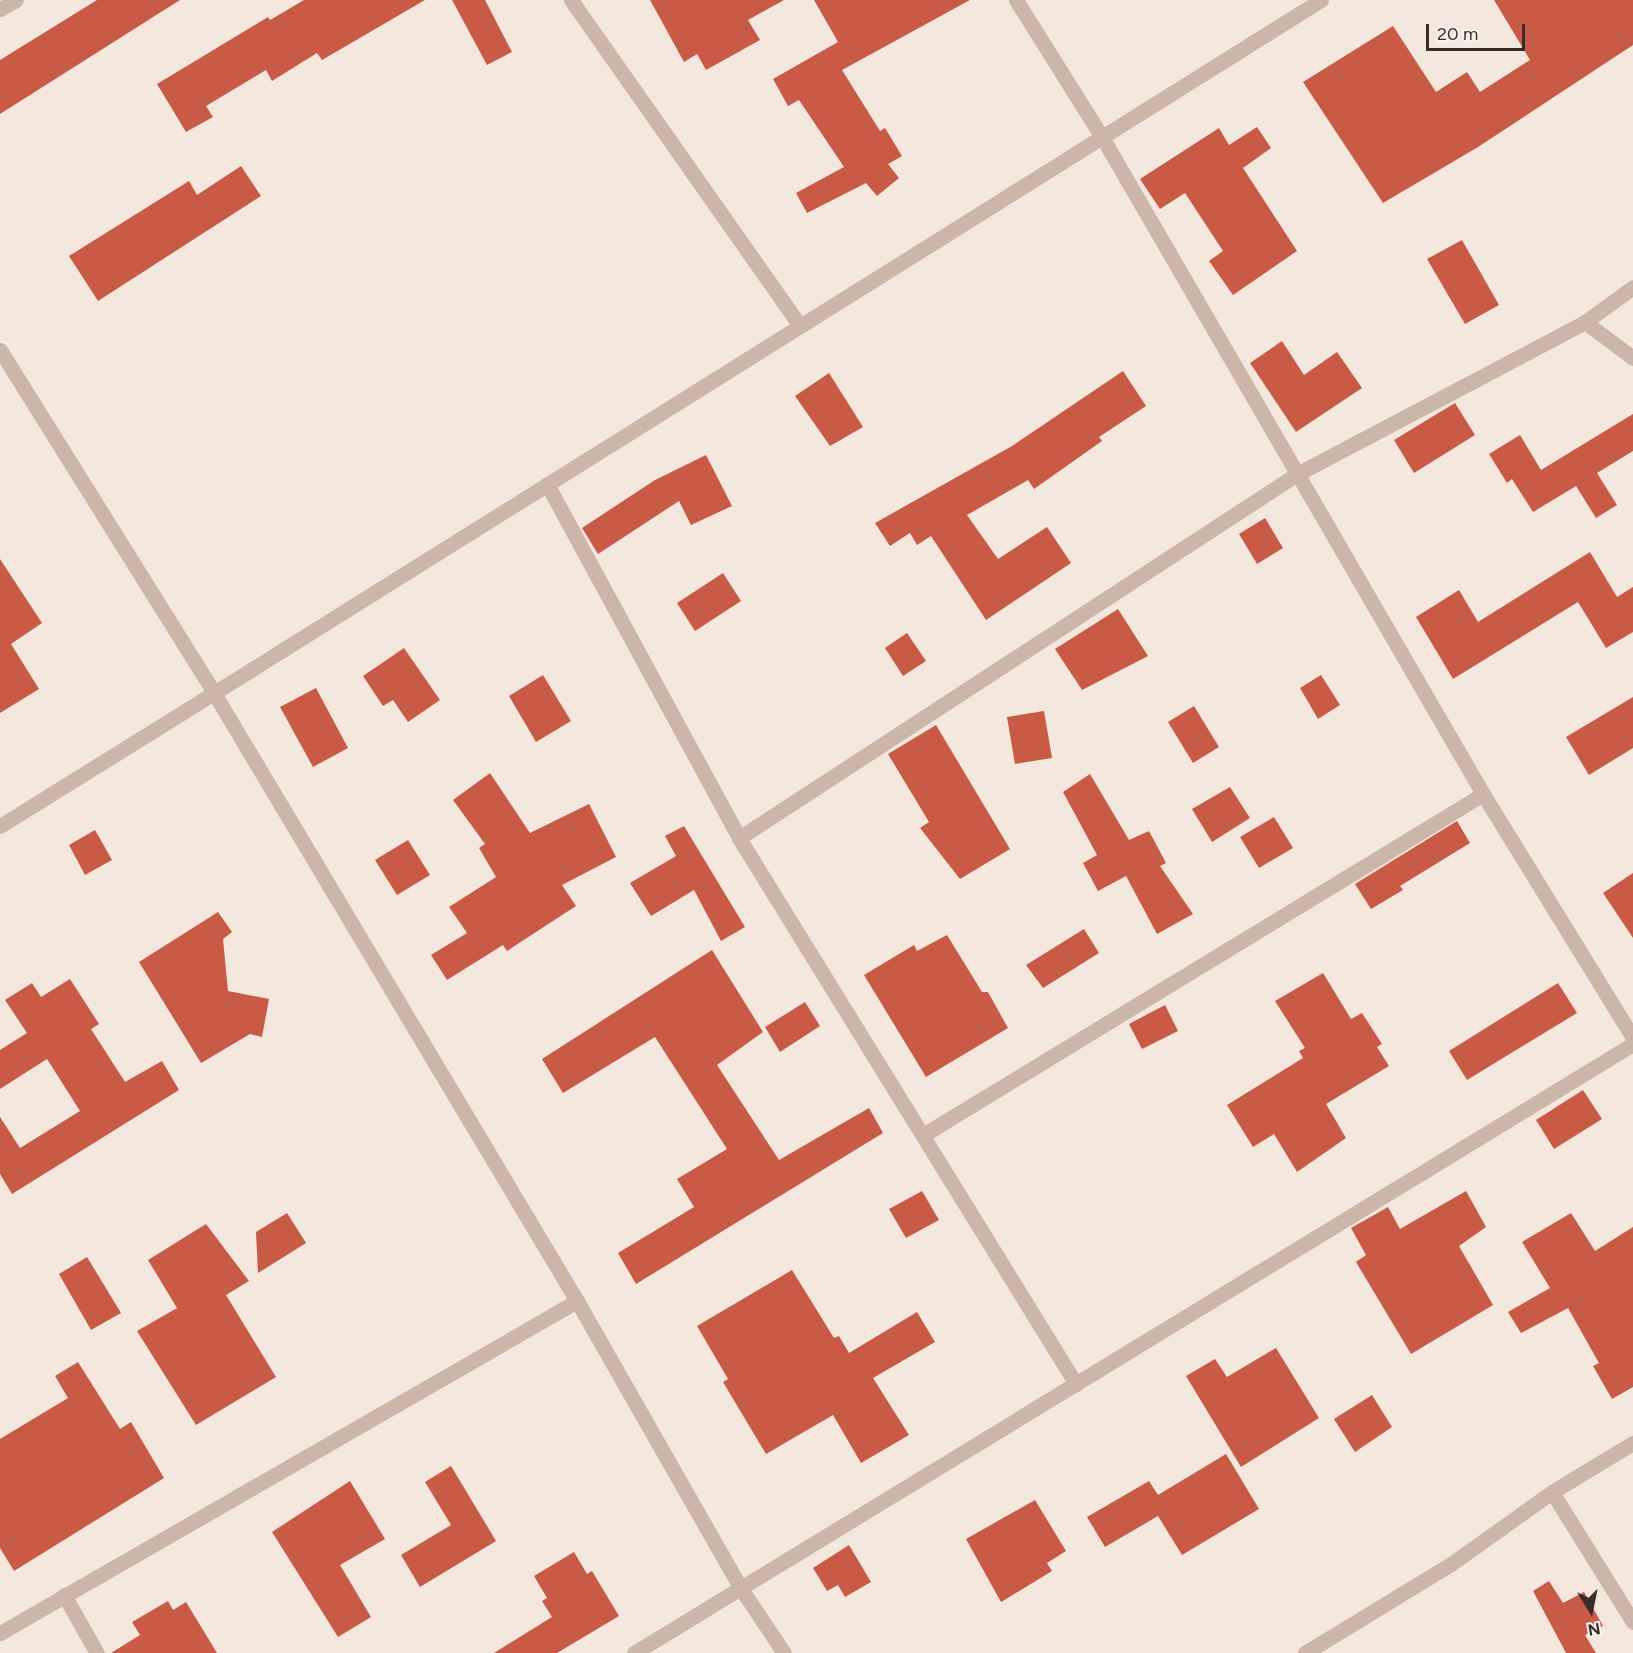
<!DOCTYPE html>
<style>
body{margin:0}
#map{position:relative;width:1633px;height:1653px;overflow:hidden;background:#f3e7de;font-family:Figtree,sans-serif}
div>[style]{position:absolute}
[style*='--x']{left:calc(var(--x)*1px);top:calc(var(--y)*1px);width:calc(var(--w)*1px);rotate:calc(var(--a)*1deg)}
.building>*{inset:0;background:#c95a46}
.minor>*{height:15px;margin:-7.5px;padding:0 7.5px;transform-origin:7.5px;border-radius:7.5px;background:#ccb6a9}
.tertiary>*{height:15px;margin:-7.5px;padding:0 7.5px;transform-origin:7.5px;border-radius:7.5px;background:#ccb6a9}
span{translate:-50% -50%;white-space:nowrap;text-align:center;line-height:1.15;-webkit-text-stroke:6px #faf2ea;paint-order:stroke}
.north{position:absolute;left:1561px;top:1581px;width:60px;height:60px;-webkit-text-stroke:4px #faf2ea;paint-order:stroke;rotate:170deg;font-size:16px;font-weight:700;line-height:24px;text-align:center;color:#392d29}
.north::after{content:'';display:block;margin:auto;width:21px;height:27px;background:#392d29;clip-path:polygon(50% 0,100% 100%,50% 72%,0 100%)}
.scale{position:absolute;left:1426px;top:24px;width:99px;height:27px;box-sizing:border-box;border:3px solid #392d29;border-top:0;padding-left:8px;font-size:18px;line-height:21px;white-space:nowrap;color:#392d29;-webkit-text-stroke:4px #faf2ea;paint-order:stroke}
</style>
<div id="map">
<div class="building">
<div style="clip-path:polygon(97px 0,180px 0,0 114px,0 60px)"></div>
<div style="clip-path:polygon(304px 0,425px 0,322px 60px,317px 53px,272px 81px,266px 70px,206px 106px,213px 117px,186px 132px,157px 84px,268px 17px,270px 20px)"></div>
<div style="clip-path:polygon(452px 0,485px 0,512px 52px,487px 65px)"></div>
<div style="clip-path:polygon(650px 0,784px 0,748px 20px,760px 40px,706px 70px,697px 54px,684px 62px)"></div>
<div style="clip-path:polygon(814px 0,970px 0,842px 70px,880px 131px,885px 128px,902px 156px,888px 164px,899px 178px,877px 196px,866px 183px,807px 213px,796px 193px,844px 167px,799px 100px,788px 106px,773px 79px,838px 42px)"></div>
<div style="clip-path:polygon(1494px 0,1633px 0,1633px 45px,1478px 147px,1383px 203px,1303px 82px,1393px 26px,1436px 92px,1467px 72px,1480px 92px,1530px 60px)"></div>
<div style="clip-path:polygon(1257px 127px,1271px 148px,1243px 168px,1297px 251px,1233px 295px,1209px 261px,1223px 251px,1185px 193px,1160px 209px,1140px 179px,1219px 128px,1229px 145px)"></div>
<div style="clip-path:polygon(241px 166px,261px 196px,98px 301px,69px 256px,189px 181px,197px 195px)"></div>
<div style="clip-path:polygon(1462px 240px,1499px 305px,1465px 324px,1427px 259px)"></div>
<div style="clip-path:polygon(1282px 341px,1304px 375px,1337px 352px,1362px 388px,1296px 432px,1250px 363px)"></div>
<div style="clip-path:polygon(1123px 371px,1146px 406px,1099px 437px,1102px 441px,1034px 489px,1028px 480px,967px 515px,998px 559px,1047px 527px,1071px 563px,986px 620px,931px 536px,917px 545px,910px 533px,890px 546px,875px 523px,1012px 446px)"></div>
<div style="clip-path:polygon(829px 373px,863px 427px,830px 446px,795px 396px)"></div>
<div style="clip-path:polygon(1455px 403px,1475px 435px,1414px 473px,1394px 440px)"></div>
<div style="clip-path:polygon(1633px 414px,1633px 451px,1597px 473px,1617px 505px,1596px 518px,1576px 486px,1533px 512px,1512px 479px,1507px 483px,1489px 454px,1520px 435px,1541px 470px)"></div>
<div style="clip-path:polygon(706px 455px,732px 506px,691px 525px,679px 501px,598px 554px,582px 528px,655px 480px)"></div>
<div style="clip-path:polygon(1265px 518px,1283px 548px,1257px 564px,1239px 534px)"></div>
<div style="clip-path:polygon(1590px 552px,1617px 597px,1633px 587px,1633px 632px,1606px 648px,1578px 602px,1453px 679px,1416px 617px,1459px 590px,1478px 622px)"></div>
<div style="clip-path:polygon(0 559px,42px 623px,11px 644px,39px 689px,0 713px)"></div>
<div style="clip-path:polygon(723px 573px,741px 601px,695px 631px,677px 603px)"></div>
<div style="clip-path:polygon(1118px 609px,1148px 656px,1082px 690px,1055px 649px)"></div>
<div style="clip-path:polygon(907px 633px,926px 661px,903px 676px,885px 648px)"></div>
<div style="clip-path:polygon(404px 648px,440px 700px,408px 722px,393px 700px,383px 706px,363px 676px)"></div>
<div style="clip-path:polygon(543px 675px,571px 721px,536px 742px,509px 696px)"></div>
<div style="clip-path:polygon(1321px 675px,1340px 705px,1318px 719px,1300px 688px)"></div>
<div style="clip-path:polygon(316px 688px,348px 748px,313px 767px,280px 707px)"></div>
<div style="clip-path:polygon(1633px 697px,1633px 748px,1589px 775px,1566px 737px)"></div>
<div style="clip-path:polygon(1194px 706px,1219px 747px,1193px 763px,1168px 722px)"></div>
<div style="clip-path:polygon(1044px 711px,1052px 758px,1015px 764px,1007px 717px)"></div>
<div style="clip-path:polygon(936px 725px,1010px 849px,960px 879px,920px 828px,929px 822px,888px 754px)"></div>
<div style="clip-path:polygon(490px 773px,530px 833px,589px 804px,616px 857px,562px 885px,576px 906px,507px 951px,503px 945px,447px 980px,431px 955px,467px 933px,449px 907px,496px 877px,479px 848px,485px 844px,453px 800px)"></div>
<div style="clip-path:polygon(1090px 774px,1129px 840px,1149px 831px,1166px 863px,1160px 866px,1193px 914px,1157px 934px,1126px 876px,1098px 891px,1083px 863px,1097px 855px,1063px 792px)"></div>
<div style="clip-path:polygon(1230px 787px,1250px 818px,1212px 842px,1192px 809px)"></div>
<div style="clip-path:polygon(1274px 817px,1293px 848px,1259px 868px,1240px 837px)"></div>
<div style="clip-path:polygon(1457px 821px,1470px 843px,1400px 886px,1403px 890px,1371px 909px,1355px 884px)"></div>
<div style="clip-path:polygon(684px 826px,745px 927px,721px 941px,694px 890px,651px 916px,630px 883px,676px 856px,665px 836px)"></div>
<div style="clip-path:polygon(95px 830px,112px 860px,85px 875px,69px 845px)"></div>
<div style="clip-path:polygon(408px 840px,430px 875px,397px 895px,375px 860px)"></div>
<div style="clip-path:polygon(1633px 873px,1633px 938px,1603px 893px)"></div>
<div style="clip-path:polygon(218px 912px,232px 932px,223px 939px,228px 991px,269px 999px,262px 1037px,250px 1034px,201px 1063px,139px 962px)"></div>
<div style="clip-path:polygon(1084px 929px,1099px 953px,1043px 988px,1026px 965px)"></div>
<div style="clip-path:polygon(947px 935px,982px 992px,988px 992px,1008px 1028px,926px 1077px,864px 975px,914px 945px,917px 951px)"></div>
<div style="clip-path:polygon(712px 950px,763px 1032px,717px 1065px,779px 1160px,869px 1108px,883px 1133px,636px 1284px,618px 1253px,694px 1207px,677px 1179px,727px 1149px,655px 1037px,563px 1093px,542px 1059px)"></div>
<div style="clip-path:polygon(1323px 973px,1351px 1019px,1362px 1013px,1382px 1044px,1377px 1047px,1389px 1066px,1326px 1104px,1346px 1138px,1297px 1172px,1274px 1134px,1253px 1147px,1227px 1105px,1303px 1058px,1299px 1051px,1305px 1048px,1275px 1001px)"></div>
<div style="clip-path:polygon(70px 979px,99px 1024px,91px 1029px,125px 1082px,162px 1061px,179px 1090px,12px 1194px,0 1174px,0 1117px,20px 1148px,80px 1111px,47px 1059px,0 1089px,0 1050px,27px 1033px,5px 1000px,32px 983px,41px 997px)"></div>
<div style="clip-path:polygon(1558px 983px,1577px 1013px,1467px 1080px,1449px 1051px)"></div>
<div style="clip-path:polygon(805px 1002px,820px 1026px,780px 1052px,765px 1027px)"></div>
<div style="clip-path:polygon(1165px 1005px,1178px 1031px,1142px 1049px,1129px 1024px)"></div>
<div style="clip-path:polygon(1583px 1090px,1602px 1119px,1554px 1149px,1536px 1120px)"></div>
<div style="clip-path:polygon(922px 1191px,939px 1220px,906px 1238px,889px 1209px)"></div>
<div style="clip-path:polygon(1466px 1191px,1486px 1227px,1459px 1246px,1493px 1305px,1411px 1354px,1356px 1262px,1366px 1255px,1351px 1228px,1388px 1207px,1400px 1229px)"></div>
<div style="clip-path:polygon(287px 1213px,306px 1243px,258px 1273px,256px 1232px)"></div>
<div style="clip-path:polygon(1571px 1213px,1595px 1251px,1633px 1227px,1633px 1387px,1612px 1399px,1593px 1366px,1599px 1363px,1568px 1308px,1521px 1333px,1508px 1312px,1550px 1288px,1522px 1242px)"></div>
<div style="clip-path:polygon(206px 1224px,249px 1281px,226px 1295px,276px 1377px,196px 1425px,137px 1331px,177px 1308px,148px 1260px)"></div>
<div style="clip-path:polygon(87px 1257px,121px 1313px,91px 1330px,59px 1274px)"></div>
<div style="clip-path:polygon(792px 1270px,834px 1338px,839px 1336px,849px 1353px,917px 1312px,935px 1342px,873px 1378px,909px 1435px,861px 1463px,833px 1415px,766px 1454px,723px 1382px,728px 1379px,697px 1326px)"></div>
<div style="clip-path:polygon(1276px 1348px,1319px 1418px,1241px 1467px,1186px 1376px,1215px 1359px,1227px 1377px)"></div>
<div style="clip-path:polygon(78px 1362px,120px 1429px,131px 1422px,164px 1478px,14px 1571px,0 1548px,0 1439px,68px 1398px,55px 1376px)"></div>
<div style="clip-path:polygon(1372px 1395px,1392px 1427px,1355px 1452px,1334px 1419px)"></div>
<div style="clip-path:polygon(1226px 1454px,1259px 1509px,1182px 1555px,1158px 1516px,1105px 1547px,1087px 1517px,1149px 1481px,1158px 1495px)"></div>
<div style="clip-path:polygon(451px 1466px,496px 1541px,420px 1587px,401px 1555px,451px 1525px,425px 1482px)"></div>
<div style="clip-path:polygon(350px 1481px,385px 1539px,340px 1565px,371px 1617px,338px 1637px,272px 1532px)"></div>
<div style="clip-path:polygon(1035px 1500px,1066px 1551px,1047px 1563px,1052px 1571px,1001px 1602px,966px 1539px)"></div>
<div style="clip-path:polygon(849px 1545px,871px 1582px,845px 1597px,838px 1585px,827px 1591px,813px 1568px)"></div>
<div style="clip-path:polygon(574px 1552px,587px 1574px,592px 1571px,619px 1616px,557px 1653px,494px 1653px,552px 1617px,542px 1601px,547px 1598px,534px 1576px)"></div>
<div style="clip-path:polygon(1549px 1581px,1563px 1603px,1584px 1592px,1603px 1626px,1585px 1635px,1596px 1653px,1566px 1653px,1533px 1591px)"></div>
<div style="clip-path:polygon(168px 1601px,173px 1610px,186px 1602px,217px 1653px,111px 1653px,140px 1635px,132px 1622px)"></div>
</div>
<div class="minor">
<div style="--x:571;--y:0;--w:398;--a:54.9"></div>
<div style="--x:1016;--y:0;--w:162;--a:57.9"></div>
<div style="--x:1102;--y:137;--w:759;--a:59.89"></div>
<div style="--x:1483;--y:794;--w:286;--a:58.4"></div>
<div style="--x:0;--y:9;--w:18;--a:-29"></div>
<div style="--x:1585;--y:322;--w:60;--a:36.9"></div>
<div style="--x:547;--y:484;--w:403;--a:61.5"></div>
<div style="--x:739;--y:838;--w:642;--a:58.32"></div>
<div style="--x:0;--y:826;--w:252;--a:-31.9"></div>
<div style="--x:739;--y:838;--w:666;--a:-33.12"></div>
<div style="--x:1297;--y:474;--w:326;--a:-27.8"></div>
<div style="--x:1585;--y:322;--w:59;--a:-36.1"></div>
<div style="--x:923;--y:1135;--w:656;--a:-31.34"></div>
<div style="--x:1552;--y:1492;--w:153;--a:58.1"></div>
<div style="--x:64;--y:1595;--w:67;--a:60.4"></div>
<div style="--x:0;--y:1633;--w:666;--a:-29.92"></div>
<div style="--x:634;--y:1653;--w:1170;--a:-31.37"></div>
<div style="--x:1305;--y:1653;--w:171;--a:-31.4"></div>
<div style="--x:1451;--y:1564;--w:124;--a:-35.5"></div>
<div style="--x:1552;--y:1492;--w:95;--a:-31.2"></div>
</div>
<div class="tertiary">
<div style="--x:0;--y:350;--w:404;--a:58"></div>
<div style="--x:214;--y:693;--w:708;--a:59.16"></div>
<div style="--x:577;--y:1301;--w:329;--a:60.3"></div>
<div style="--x:740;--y:1587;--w:79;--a:56.3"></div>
<div style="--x:214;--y:693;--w:1306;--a:-32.05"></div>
</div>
<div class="north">N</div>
<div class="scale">20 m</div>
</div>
